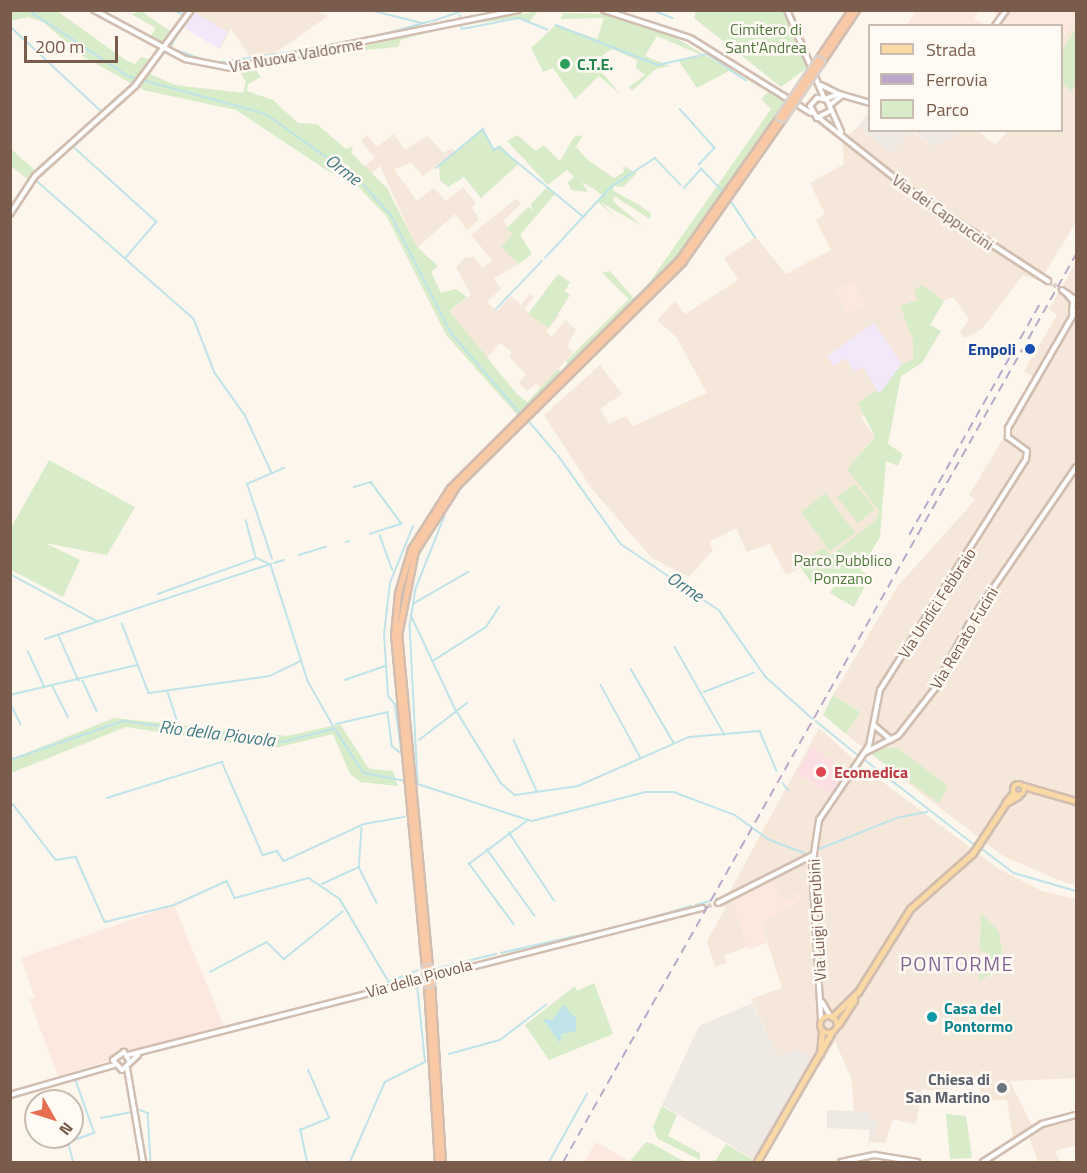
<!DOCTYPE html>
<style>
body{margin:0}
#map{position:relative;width:1087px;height:1173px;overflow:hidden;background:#fdf6ec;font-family:"Titillium Web",sans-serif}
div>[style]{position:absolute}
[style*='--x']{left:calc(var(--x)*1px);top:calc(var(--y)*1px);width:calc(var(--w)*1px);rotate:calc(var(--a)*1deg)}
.residential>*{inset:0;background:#f5e8da}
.commercial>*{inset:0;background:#fde8e0}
.industrial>*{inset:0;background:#efe9e4}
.education>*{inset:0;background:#f3e8fa}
.medical>*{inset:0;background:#fbdfe3}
.green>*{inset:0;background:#d8ecc9}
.water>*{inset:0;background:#bfe3e8}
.stream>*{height:1.5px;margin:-0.75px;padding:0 0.75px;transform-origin:0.75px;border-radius:0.75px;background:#bfe3e8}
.tertiary-tunnel>*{height:4px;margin-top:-2px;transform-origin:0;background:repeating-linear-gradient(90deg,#dcd0c4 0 4px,transparent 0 6px)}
.secondary-tunnel>*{height:4px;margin-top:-2px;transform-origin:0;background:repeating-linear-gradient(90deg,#dcd0c4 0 4px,transparent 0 6px)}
.roads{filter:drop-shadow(2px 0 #d1beb0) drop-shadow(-2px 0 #d1beb0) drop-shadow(0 2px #d1beb0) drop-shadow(0 -2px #d1beb0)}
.tertiary>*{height:4px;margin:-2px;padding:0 2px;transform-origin:2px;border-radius:2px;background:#fff}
.secondary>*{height:4px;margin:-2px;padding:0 2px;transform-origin:2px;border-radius:2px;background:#fff}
.primary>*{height:4.5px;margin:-2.25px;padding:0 2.25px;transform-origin:2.25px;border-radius:2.25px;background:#fbd9a5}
.primary>.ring{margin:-2.25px;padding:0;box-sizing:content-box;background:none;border:4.5px solid #fbd9a5;border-radius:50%}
.trunk>*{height:5px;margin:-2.5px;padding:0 2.5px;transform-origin:2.5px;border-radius:2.5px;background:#f9c8a4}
.rail>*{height:1.5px;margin-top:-0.75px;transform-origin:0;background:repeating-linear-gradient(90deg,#b9a8c9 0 9px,transparent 0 15px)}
.bridges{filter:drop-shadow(2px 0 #dad1cd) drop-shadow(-2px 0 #dad1cd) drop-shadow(0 2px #dad1cd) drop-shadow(0 -2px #dad1cd)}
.trunk-bridge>*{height:5px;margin:-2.5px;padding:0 2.5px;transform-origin:2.5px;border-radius:2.5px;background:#f9c8a4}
.dots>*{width:16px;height:16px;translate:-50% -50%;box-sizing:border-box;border:3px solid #fffaf3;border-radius:50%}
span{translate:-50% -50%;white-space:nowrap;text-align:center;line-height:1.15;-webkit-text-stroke:5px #fffaf3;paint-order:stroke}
.park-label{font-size:16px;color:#537a41}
.street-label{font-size:16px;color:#7a5c4d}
.leisure-label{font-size:16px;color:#27864d;font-weight:700}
.left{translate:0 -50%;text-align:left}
.transit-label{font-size:16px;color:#164399;font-weight:700}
.right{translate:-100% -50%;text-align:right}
.health-label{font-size:16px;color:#be3a42;font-weight:700}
.culture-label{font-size:16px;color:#0d838f;font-weight:700}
.worship-label{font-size:16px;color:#5b616d;font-weight:700}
.water-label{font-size:18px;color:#437c86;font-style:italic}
.quarter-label{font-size:20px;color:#846695;letter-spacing:1.5px}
.frame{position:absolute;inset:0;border:12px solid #7a5c4d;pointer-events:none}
.legend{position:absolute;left:868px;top:24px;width:195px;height:108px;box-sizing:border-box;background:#fffaf3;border:2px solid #cabbb1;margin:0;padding:8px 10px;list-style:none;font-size:18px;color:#7a5c4d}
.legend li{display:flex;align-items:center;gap:12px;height:30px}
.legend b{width:30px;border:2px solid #cabbb1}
.north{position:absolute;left:24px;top:1089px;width:60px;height:60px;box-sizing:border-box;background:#fffaf3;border:2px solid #cabbb1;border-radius:50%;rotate:129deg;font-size:16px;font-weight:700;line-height:24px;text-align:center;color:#7a5c4d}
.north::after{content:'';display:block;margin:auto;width:21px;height:27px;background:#e76f51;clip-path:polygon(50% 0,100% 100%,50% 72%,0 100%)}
.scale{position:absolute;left:24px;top:36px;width:94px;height:27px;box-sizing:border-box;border:3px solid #7a5c4d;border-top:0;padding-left:8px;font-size:18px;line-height:21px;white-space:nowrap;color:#7a5c4d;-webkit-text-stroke:4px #fffaf3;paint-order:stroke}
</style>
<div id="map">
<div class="residential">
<div style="clip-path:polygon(314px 10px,328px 16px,268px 58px,253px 61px,231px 29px,220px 49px,179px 24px,188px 11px)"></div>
<div style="clip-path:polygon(1076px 15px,1076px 222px,1040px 281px,1023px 275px,982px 329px,965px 338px,960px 333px,969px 319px,953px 297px,944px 301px,921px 285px,913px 360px,861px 418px,875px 437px,857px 457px,879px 511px,876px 521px,830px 555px,825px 548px,797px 562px,800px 568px,786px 575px,770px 544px,747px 552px,736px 528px,709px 542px,713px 550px,689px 577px,652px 558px,591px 488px,544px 415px,600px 365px,622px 394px,600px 409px,609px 424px,626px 416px,633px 426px,707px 393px,676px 337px,657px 320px,675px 301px,685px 314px,738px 280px,724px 258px,756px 237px,786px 274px,831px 250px,816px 220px,825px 214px,810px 183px,844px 164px,842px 142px,858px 126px,892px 154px,911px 131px,934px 147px,961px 131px,978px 131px,995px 145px,1008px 131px,1062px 130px,1062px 41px)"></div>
<div style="clip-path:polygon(394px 134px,405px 150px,427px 136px,444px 153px,452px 148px,455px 152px,423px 176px,411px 163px,394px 169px,417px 201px,434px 188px,446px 201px,463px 187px,476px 203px,472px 208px,479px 219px,467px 230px,455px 214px,417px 248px,380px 166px,369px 175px,363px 168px,375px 158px,361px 141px,367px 135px,377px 147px)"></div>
<div style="clip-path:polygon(516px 199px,521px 204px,503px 221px,513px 234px,501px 247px,519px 264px,494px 278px,501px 289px,487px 302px,497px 311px,511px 296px,521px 305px,530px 294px,534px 297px,525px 308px,528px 314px,560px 315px,546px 331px,551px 337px,566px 320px,576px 330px,567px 346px,573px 352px,541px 388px,536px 384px,527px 391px,519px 383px,526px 374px,509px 357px,512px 352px,500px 343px,485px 360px,449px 311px,471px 295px,456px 267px,465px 258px,474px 257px,483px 268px,492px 260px,471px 235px)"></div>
<div style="clip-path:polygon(1076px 262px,1076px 884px,1068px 884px,1003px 856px,892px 771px,846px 734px,860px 712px,833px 695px,897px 587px,975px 500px,969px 495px,1039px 380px,1024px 371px,1057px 315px,1049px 309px)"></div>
<div style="clip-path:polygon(819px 728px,860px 765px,999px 869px,1042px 891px,1076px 899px,1076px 1078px,1010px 1081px,1035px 1132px,1076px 1115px,1076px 1145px,1055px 1151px,1060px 1162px,1038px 1162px,1028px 1134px,1013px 1138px,1007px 1100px,983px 1100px,979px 1083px,948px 1086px,947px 1092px,922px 1089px,916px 1124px,893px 1119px,885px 1143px,870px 1142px,879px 1123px,869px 1120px,871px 1112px,854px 1111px,852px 1081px,835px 1041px,821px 1065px,778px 1056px,751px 999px,782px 988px,761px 923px,800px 900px,798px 894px,784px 902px,734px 902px,747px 947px,725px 955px,726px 963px,715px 967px,707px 941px,726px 907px,721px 907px)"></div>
</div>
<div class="commercial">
<div style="clip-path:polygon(916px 11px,980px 11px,974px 18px,984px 25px,906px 25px)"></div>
<div style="clip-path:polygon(992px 11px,1076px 11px,1076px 15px,1062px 41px,1062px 26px,996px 25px,1001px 19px)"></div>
<div style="clip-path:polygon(852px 281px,865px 304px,848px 315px,835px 292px)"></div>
<div style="clip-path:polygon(771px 881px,784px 902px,797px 894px,800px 900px,761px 923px,767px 943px,748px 950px,734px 902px)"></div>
<div style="clip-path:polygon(174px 905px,224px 1026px,58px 1076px,29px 999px,35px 998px,21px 958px)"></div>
<div style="clip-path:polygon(596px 1142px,631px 1162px,584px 1162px)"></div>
</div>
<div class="industrial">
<div style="clip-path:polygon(869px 113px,870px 130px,911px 131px,892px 154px,858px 126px)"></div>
<div style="clip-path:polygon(913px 131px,961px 131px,934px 147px)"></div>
<div style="clip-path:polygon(752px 1003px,778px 1056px,797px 1049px,815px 1060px,755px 1160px,662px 1105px,699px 1026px)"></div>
<div style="clip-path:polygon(827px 1110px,871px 1112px,870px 1120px,879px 1123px,868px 1146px,870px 1130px,827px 1128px)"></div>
</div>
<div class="education">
<div style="clip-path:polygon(192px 11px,228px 32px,219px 49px,181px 26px)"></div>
<div style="clip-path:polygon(874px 323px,902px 364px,879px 394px,863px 367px,854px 372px,846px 358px,834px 366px,827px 356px)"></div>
</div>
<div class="medical">
<div style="clip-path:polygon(812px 746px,848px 775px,833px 795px,797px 773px)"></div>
</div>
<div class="green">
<div style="clip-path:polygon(10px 11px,57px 11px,124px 59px,135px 64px,141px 57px,151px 60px,146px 72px,175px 85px,243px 93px,246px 82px,239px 71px,255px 69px,261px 77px,248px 84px,247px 91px,273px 100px,298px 123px,317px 124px,346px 149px,353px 146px,351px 153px,387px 188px,417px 247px,438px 266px,431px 272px,441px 293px,456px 289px,467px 297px,449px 311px,517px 394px,527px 402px,558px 369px,563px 373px,519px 417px,446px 335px,387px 217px,347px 175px,331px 173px,236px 110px,143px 90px,84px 57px,43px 22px,28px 17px,11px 21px)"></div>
<div style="clip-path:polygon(94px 11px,150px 37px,156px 28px,131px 14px,141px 11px,173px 33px,158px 44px)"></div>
<div style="clip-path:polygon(538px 11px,529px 22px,519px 18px,460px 25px)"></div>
<div style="clip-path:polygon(696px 11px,784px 11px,808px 67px,781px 87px,694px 18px)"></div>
<div style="clip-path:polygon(563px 13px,607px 14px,658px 27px,765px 91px,729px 71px,697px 88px,678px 60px,701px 55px,657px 36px,645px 56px,670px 66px,656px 69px,632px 91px,629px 87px,645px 75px,636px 68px,637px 60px,612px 49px,593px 62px,621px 95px,599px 76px,575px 99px,553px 68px,543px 72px,531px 48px,556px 25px,597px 39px,604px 18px,561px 19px)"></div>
<div style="clip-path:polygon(1076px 27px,1076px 84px,1072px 91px,1062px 83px,1062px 52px)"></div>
<div style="clip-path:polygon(445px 28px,401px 40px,398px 47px,334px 53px)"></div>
<div style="clip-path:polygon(768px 92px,786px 102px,683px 252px,637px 300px,771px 109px,761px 99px)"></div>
<div style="clip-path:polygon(483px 129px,494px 149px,500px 145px,519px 164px,481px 198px,464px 177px,448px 187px,440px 180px,439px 165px)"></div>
<div style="clip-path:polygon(517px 135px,536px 151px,543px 145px,560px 161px,574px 137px,583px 135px,576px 147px,588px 160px,614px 178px,624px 172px,623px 166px,637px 173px,623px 187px,613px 186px,614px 191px,641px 206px,651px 214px,650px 219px,614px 196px,613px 201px,642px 226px,600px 202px,623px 224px,598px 202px,603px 196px,594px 189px,582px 182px,588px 192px,571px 190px,568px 182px,574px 177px,567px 170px,548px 185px,507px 141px)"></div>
<div style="clip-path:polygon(11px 149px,38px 173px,30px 181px,11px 166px)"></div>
<div style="clip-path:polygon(547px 187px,555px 194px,520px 235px,532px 254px,519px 264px,501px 247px,513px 234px,506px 229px,528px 207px,532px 210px,531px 204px)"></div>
<div style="clip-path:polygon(610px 271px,636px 301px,569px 367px,566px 361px,629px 299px,602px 273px)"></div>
<div style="clip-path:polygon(558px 274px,570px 282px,565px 291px,570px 295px,549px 328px,528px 314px)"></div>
<div style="clip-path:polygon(922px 285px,944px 301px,930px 325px,941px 331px,922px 363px,901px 376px,888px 444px,903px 454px,898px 466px,886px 461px,880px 537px,860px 570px,870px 576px,854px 607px,830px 593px,834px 586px,821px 578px,815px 585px,810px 581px,797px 562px,825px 548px,831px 555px,876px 520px,879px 511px,847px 469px,875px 437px,858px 403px,876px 390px,879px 394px,902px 364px,913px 360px,913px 339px,900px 306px,918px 300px,914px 290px)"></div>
<div style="clip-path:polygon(49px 460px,135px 507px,107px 555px,45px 543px,80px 560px,63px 597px,11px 570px,11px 528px)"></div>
<div style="clip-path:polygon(855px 484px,875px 509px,858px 523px,837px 497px)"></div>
<div style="clip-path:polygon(825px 493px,855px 533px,830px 551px,801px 512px)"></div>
<div style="clip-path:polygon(833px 695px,860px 712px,846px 734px,823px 715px)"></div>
<div style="clip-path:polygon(114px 718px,287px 736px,340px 724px,369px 769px,393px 771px,398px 786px,360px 782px,350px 774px,333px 734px,271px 749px,126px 727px,11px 773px,11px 759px)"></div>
<div style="clip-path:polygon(880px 748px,897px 748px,948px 786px,939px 803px,870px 753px)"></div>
<div style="clip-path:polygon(981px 913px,999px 932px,1003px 958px,997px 972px,979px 980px,978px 967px,987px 966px,989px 954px,980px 950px)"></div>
<div style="clip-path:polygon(594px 983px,613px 1034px,549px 1060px,525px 1025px,575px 986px,577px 991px)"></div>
<div style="clip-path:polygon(662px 1106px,677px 1115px,668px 1136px,700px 1153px,700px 1160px,658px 1139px,653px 1127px)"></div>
<div style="clip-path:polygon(946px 1114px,966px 1116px,972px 1158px,950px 1159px)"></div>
<div style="clip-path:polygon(646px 1142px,651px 1143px,685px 1162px,630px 1161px)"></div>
<div style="clip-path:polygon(726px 1144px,753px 1160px,751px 1162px,708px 1162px,716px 1160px)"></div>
</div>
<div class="water">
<div style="clip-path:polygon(563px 1005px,576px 1018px,576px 1031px,562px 1034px,560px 1043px,543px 1019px,552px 1020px)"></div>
</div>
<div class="stream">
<div style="--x:28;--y:10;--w:120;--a:33.4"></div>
<div style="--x:128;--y:76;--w:143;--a:15.4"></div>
<div style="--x:266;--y:114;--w:115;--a:35.5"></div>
<div style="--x:360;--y:181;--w:46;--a:47.6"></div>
<div style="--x:391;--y:215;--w:134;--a:62.9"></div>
<div style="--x:452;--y:334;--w:106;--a:49.2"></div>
<div style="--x:173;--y:10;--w:12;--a:24"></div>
<div style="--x:370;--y:10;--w:54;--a:14"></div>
<div style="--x:652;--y:10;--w:22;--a:21"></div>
<div style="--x:10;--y:11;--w:4;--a:-14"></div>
<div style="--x:673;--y:11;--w:1;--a:-90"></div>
<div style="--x:460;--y:15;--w:14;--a:82"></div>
<div style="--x:462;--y:29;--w:58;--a:-10.9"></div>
<div style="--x:519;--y:18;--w:31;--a:22"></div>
<div style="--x:433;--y:21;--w:34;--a:-19"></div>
<div style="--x:556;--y:25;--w:110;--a:21.4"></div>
<div style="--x:658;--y:65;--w:50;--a:-12.7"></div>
<div style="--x:707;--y:54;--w:47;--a:33.7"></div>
<div style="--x:11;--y:27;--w:125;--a:43"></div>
<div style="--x:182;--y:27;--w:24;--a:118"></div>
<div style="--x:171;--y:48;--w:45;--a:19.7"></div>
<div style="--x:213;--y:63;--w:106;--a:-8.1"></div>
<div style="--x:369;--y:38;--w:64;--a:-15.3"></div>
<div style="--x:680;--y:109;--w:52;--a:48.1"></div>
<div style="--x:715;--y:148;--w:23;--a:133"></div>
<div style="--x:75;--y:148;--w:110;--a:42.1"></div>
<div style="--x:157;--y:222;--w:48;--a:130.7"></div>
<div style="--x:436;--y:168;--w:61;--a:-39.7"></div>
<div style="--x:483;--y:129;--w:24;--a:62"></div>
<div style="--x:494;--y:150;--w:6;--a:-31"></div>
<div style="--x:499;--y:147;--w:110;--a:39.5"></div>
<div style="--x:701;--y:168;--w:33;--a:47"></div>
<div style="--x:37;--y:181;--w:209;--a:41.3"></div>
<div style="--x:194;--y:319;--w:58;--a:68.7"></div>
<div style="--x:215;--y:373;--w:52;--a:54.5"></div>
<div style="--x:245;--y:415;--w:64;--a:65"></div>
<div style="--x:684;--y:188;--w:25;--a:-48"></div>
<div style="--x:729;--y:198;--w:47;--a:56.3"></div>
<div style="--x:545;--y:258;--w:97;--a:-47.1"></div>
<div style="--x:611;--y:187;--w:53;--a:-33.4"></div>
<div style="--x:655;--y:158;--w:37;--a:46"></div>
<div style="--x:496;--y:309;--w:66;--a:-46.2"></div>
<div style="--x:527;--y:419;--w:45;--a:49.5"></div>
<div style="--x:558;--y:455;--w:109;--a:54.7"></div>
<div style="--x:621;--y:544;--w:118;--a:34"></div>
<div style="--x:719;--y:610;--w:82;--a:55"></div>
<div style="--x:766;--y:677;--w:63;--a:41.8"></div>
<div style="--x:354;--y:487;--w:18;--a:-16"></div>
<div style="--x:371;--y:482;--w:52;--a:53.6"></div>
<div style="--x:402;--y:524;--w:33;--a:162"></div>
<div style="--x:445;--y:516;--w:79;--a:111.7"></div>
<div style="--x:416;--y:589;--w:36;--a:99"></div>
<div style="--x:410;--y:625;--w:159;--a:87.1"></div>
<div style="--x:418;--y:784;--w:120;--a:18"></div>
<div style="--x:532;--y:821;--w:118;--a:-14.3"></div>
<div style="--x:646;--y:792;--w:28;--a:0"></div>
<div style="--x:674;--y:792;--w:65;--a:20.7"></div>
<div style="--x:735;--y:815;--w:41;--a:36"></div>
<div style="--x:768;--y:839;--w:40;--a:21"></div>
<div style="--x:246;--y:520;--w:38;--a:75"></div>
<div style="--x:380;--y:535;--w:37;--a:70"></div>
<div style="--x:346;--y:542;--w:3;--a:-18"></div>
<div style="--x:299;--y:555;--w:28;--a:-17"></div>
<div style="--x:272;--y:559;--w:79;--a:-108.4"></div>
<div style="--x:247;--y:484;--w:40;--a:-23.4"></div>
<div style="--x:274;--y:563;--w:10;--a:-17"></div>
<div style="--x:271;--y:565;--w:122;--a:72.3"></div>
<div style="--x:308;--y:681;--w:55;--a:60.6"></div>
<div style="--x:10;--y:574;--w:99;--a:28.4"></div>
<div style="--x:158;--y:594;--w:105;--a:-20"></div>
<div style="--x:257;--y:558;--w:14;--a:25"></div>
<div style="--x:413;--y:604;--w:64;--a:-30.2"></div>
<div style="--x:411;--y:615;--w:105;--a:64.7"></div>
<div style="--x:456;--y:710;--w:86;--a:58.3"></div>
<div style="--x:501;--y:783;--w:18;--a:41"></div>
<div style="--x:515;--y:795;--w:64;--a:-8.1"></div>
<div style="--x:578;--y:786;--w:121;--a:-23.8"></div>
<div style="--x:689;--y:737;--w:71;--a:-4.8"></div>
<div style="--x:760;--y:731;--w:43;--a:67"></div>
<div style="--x:122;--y:623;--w:75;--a:68.9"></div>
<div style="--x:149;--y:693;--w:122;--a:-8"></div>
<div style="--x:270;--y:676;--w:34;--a:-26"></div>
<div style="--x:59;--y:636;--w:49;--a:66"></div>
<div style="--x:45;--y:639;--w:238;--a:-18.4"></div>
<div style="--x:675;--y:647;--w:101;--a:60.4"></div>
<div style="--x:28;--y:651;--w:38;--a:65"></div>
<div style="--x:433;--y:661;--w:63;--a:-32.7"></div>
<div style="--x:486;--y:627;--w:24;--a:-57"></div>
<div style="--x:631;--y:669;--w:86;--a:59.8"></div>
<div style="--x:345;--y:680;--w:42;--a:-19.3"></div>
<div style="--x:83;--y:681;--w:33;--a:65"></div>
<div style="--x:52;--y:685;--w:36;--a:63"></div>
<div style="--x:601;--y:685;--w:83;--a:61.3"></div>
<div style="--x:168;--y:692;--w:38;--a:72"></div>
<div style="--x:704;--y:692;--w:53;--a:-21.2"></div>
<div style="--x:10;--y:695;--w:130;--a:-13.3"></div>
<div style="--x:10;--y:702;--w:25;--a:64"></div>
<div style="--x:816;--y:721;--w:55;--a:39.1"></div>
<div style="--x:336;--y:724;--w:53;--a:-13"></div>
<div style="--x:388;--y:712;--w:34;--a:83"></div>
<div style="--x:392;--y:746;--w:11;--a:38"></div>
<div style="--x:335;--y:729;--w:53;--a:56.6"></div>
<div style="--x:364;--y:773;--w:42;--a:11"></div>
<div style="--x:405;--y:781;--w:77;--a:-97.5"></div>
<div style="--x:395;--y:705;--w:11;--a:-128"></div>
<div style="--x:388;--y:696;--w:62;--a:-93.7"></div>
<div style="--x:384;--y:634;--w:51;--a:-83.3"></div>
<div style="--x:390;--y:583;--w:61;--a:-68"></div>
<div style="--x:419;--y:740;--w:61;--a:-37.6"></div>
<div style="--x:514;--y:740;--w:56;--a:65.7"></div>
<div style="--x:864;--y:759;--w:140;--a:37.8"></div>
<div style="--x:10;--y:760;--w:120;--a:-19"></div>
<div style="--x:123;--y:721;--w:161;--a:7.5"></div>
<div style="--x:283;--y:742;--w:52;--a:-14.6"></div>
<div style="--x:783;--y:783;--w:9;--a:54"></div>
<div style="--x:107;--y:798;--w:121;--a:-17.4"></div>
<div style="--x:222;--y:762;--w:102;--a:66.2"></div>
<div style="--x:263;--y:855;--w:15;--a:-16"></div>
<div style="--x:277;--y:851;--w:12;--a:55"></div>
<div style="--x:284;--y:861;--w:88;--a:-24.8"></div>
<div style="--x:364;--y:824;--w:41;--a:-9.9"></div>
<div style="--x:13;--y:804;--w:71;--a:52.5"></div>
<div style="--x:56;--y:860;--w:20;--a:-9"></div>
<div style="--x:76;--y:857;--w:71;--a:66"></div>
<div style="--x:105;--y:922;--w:71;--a:-13.8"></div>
<div style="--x:174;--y:905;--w:58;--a:-24.4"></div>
<div style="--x:227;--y:881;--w:19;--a:65"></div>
<div style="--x:235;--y:898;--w:77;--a:-15.1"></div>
<div style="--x:309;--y:878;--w:37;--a:34"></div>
<div style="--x:340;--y:899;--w:96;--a:59.4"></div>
<div style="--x:389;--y:982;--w:31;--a:-22"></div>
<div style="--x:10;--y:806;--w:2;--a:-27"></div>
<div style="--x:896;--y:818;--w:32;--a:-11"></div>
<div style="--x:362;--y:828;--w:39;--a:94"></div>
<div style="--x:359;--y:867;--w:40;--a:63.4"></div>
<div style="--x:509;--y:832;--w:82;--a:56.5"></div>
<div style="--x:981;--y:848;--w:41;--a:37.1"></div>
<div style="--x:1014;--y:873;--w:65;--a:16.2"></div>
<div style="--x:487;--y:849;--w:82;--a:54.4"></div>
<div style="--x:817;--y:850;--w:83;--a:-21.9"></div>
<div style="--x:322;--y:884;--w:41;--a:-24.7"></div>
<div style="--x:716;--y:899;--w:11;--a:-10"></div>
<div style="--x:696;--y:905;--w:15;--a:-16"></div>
<div style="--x:631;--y:924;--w:63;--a:-16.7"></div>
<div style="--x:514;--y:925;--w:76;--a:-126.4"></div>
<div style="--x:469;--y:864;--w:74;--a:-36.7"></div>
<div style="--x:501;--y:953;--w:122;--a:-12.8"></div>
<div style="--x:439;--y:968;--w:59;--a:-13.8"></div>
<div style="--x:210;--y:972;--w:64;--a:-27.8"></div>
<div style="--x:267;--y:942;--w:24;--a:45"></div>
<div style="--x:284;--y:959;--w:75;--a:-39"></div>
<div style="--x:449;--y:1054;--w:53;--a:-15.4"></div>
<div style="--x:500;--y:1040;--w:58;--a:-37.3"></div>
<div style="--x:140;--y:1110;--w:9;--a:21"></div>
<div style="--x:148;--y:1113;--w:49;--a:86.5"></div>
<div style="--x:101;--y:1118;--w:31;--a:-11"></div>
<div style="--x:73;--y:1162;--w:21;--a:-104"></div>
<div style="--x:68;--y:1142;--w:28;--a:-19"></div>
<div style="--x:94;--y:1133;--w:57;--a:-109.4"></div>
<div style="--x:307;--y:1162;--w:33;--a:-102"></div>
<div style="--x:300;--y:1130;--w:31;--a:-22"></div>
<div style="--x:329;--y:1118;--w:52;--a:-113.6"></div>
<div style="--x:350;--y:1162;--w:87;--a:-66.4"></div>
<div style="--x:385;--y:1082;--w:45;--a:-26.6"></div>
<div style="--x:425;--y:1062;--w:78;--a:-95.9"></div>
<div style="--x:549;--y:1162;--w:78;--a:-60.8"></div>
</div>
<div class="tertiary-tunnel">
<div style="--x:702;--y:908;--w:17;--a:-17"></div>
</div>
<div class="secondary-tunnel">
<div style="--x:1048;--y:281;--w:17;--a:33"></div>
</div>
<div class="roads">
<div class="tertiary">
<div style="--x:787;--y:10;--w:95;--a:67.2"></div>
<div style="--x:821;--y:85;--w:20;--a:27"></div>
<div style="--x:10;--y:214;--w:45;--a:-56.7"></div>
<div style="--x:35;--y:176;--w:135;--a:-42"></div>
<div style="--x:135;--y:86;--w:94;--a:-53.6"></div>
<div style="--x:718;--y:903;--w:106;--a:-26.8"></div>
<div style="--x:128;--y:1055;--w:593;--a:-14.36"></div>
<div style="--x:130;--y:1062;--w:12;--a:-121"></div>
<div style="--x:124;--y:1052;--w:14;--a:144"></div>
<div style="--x:113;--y:1060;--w:13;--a:48"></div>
<div style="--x:122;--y:1070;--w:22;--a:-43"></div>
<div style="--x:127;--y:1068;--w:95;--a:80.3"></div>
<div style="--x:10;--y:1095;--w:108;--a:-16.1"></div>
<div style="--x:841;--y:1162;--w:35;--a:-12"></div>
<div style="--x:875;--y:1155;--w:43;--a:9.5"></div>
<div style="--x:983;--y:1162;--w:70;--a:-32.8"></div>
<div style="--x:1042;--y:1124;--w:35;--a:-15"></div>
</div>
<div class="secondary">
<div style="--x:94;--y:10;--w:103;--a:28.3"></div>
<div style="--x:185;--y:59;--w:47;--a:11.1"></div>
<div style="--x:231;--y:68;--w:293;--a:-11.4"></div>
<div style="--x:604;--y:10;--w:90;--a:18"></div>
<div style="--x:690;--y:38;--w:142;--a:31.8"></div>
<div style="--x:995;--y:26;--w:19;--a:-55"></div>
<div style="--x:825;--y:99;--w:15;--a:-20"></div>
<div style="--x:839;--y:94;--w:32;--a:16"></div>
<div style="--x:830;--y:105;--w:14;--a:-39"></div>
<div style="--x:830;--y:111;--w:15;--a:152"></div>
<div style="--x:817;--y:118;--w:14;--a:-120"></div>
<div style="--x:810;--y:106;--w:11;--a:-49"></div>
<div style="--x:817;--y:98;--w:10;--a:11"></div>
<div style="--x:827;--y:100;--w:35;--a:66"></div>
<div style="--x:819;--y:118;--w:124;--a:38.4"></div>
<div style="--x:916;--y:195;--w:158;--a:33.1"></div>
<div style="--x:1062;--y:290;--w:17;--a:36"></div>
<div style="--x:1067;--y:294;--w:9;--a:49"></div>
<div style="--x:1073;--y:301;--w:13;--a:94"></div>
<div style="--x:875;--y:726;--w:21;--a:41"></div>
<div style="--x:866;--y:752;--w:36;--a:-27"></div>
<div style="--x:898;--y:736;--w:58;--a:-52"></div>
<div style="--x:934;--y:690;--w:77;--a:-62.1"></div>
<div style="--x:970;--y:622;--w:188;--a:-55.6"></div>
<div style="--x:822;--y:1002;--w:16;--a:60"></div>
<div style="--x:821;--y:1019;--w:152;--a:-93.4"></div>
<div style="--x:812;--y:867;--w:48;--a:-81.5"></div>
<div style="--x:819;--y:820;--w:89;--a:-56"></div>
<div style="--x:869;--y:746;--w:57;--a:-78.9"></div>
<div style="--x:880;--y:690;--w:273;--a:-57.7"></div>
<div style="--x:1026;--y:459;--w:8;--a:-83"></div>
<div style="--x:1027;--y:451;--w:24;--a:-144"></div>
<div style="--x:1008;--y:437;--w:9;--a:-90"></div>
<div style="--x:1008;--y:428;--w:136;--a:-60"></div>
</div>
<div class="primary">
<div class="ring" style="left:1013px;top:784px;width:7.5px;height:7.5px"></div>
<div style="--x:1024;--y:786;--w:54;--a:16.1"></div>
<div style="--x:1014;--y:793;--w:13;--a:129"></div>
<div style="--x:1006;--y:803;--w:14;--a:-30"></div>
<div class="ring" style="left:820px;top:1016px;width:13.5px;height:13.5px"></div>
<div style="--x:832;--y:1017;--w:36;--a:-44"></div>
<div style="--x:858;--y:992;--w:98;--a:-57.9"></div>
<div style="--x:910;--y:909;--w:84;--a:-41.6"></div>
<div style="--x:973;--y:853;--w:60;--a:-56.6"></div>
<div style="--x:838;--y:1025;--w:30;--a:-57"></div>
<div style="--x:820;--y:1054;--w:21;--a:-85"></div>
<div style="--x:757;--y:1162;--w:148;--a:-60"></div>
</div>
<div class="trunk">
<div style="--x:818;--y:59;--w:59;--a:-56"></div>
<div style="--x:821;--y:62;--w:63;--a:-56.1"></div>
<div style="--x:429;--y:967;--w:333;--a:-95.3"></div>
<div style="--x:398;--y:635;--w:86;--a:-78.6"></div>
<div style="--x:415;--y:551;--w:78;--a:-57.5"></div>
<div style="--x:457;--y:485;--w:317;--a:-44.7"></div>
<div style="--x:682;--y:262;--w:176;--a:-55"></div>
<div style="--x:425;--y:968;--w:333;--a:-95.3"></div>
<div style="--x:394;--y:636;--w:43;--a:-84.7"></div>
<div style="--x:398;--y:593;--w:46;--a:-73.5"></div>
<div style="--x:411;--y:549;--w:72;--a:-57.4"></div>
<div style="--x:450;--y:488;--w:323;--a:-44.9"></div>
<div style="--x:679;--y:260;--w:174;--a:-55"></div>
<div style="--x:431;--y:983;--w:179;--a:86.5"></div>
<div style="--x:427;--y:984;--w:178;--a:86.5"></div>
</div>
</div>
<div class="rail">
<div style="--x:909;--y:535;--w:266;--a:-60.5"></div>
<div style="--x:563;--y:1162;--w:1043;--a:-60.53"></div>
</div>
<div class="bridges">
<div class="trunk-bridge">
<div style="--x:779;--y:117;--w:70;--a:-56.1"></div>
<div style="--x:783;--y:118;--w:68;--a:-55.8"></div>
<div style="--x:429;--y:967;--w:16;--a:83"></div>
<div style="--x:425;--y:968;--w:16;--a:83"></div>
</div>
</div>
<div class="dots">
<div style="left:565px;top:64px;background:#2e9e5b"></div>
<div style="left:1030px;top:349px;background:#1a4fb4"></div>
<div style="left:821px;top:772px;background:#e0444e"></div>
<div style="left:932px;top:1017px;background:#0f9aa8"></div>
<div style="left:1002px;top:1088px;background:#6b7280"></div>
</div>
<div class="park-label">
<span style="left:766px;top:38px">Cimitero di<br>Sant'Andrea</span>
<span style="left:843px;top:569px">Parco Pubblico<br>Ponzano</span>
</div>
<div class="street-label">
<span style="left:296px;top:55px;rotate:-10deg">Via Nuova Valdorme</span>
<span style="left:943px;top:212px;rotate:35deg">Via dei Cappuccini</span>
<span style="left:937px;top:603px;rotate:-57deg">Via Undici Febbraio</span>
<span style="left:964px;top:638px;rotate:-59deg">Via Renato Fucini</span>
<span style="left:817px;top:920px;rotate:-93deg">Via Luigi Cherubini</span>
<span style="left:419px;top:978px;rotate:-15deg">Via della Piovola</span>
</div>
<div class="leisure-label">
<span class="left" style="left:577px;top:64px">C.T.E.</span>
</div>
<div class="transit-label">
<span class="right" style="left:1016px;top:349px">Empoli</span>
</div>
<div class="health-label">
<span class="left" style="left:834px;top:772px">Ecomedica</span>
</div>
<div class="culture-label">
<span class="left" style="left:944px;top:1017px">Casa del<br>Pontormo</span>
</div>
<div class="worship-label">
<span class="right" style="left:990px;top:1088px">Chiesa di<br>San Martino</span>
</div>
<div class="water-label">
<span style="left:343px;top:170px;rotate:37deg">Orme</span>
<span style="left:685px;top:587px;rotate:34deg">Orme</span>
<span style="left:217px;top:734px;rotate:7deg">Rio della Piovola</span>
</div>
<div class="quarter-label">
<span style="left:957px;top:963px">PONTORME</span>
</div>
<div class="frame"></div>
<ul class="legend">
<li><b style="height:8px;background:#fbd9a5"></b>Strada</li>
<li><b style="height:8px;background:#b9a8c9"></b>Ferrovia</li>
<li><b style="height:16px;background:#d8ecc9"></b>Parco</li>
</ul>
<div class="north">N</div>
<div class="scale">200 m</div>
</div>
